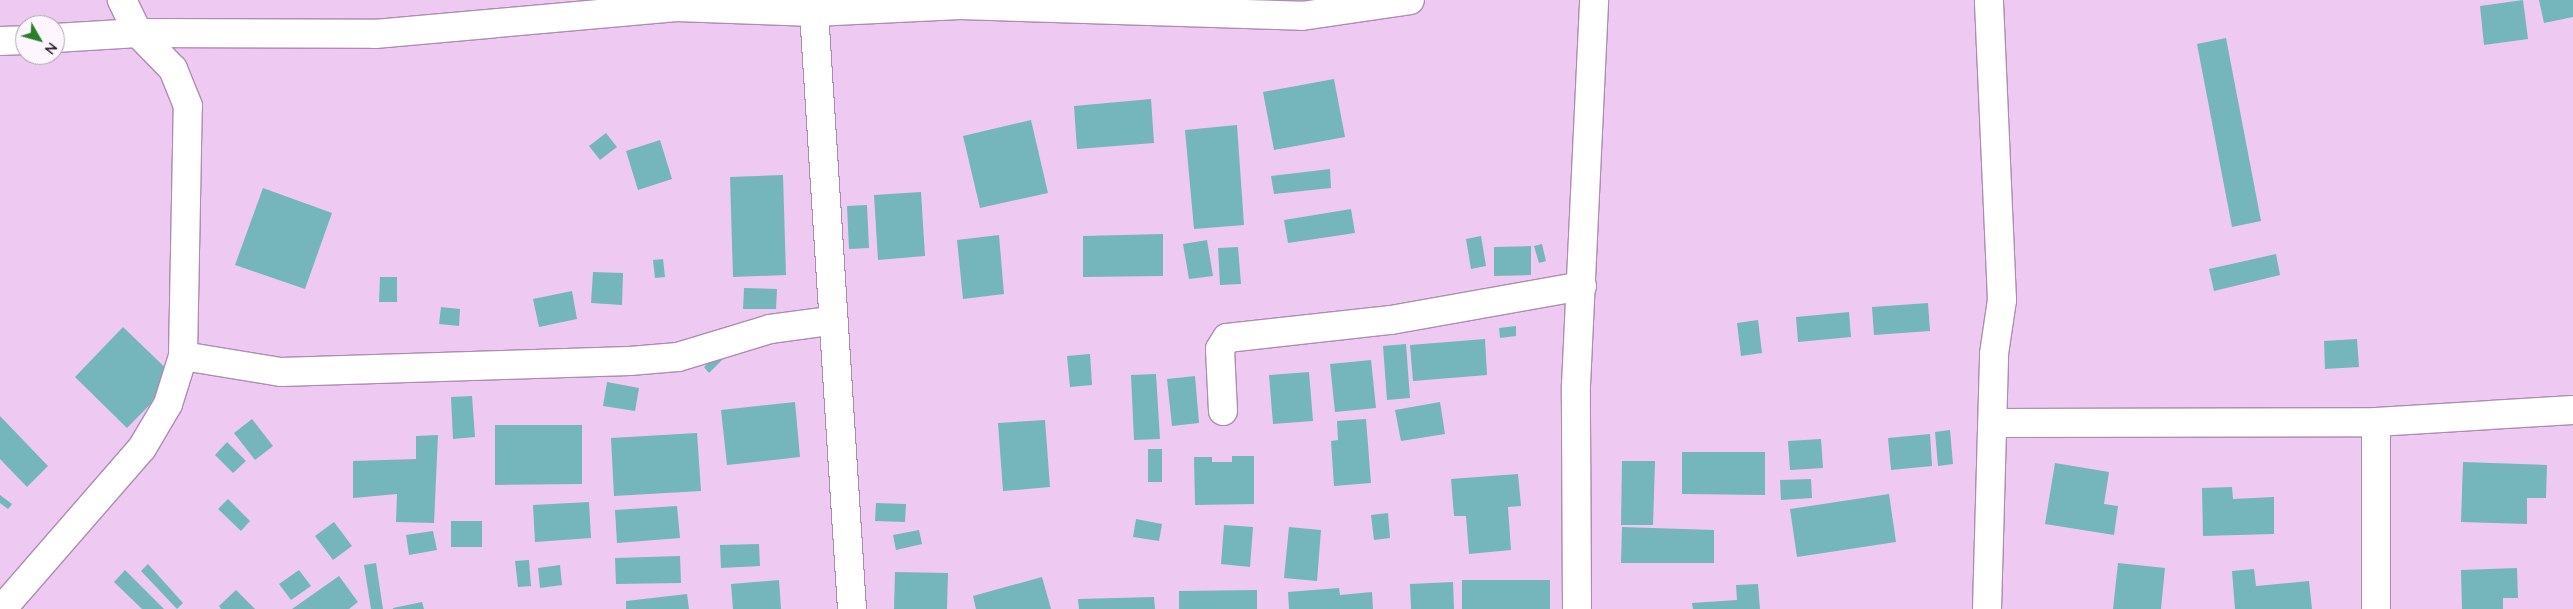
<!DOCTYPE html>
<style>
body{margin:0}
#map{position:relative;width:2573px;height:609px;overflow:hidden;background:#eecaf2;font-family:Quicksand,sans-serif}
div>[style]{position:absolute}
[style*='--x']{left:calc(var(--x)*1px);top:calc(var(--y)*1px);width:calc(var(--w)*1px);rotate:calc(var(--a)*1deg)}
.building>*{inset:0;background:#74b6bb}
.roads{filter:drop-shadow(1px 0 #ae8cb2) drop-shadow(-1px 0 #ae8cb2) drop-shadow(0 1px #ae8cb2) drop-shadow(0 -1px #ae8cb2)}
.street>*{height:28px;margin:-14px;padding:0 14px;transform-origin:14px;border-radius:14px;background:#fff}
span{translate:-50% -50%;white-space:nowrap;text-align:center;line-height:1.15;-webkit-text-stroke:4px #fdf6fe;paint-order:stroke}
.north{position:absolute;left:15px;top:15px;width:50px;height:50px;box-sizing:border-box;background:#fdf6fe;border:1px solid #a9a0aa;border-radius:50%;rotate:128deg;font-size:14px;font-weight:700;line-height:20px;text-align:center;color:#2c1e2d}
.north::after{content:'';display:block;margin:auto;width:18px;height:22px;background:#2c7e2a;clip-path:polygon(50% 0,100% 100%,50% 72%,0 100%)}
</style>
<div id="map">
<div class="building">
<div style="clip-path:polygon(2523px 0,2528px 39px,2484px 45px,2480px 6px)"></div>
<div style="clip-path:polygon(2539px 0,2573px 0,2573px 17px,2544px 23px)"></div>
<div style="clip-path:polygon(2226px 38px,2261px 221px,2232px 227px,2197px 44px)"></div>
<div style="clip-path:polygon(1334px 79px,1345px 137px,1274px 150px,1263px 92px)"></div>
<div style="clip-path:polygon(1151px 99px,1154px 143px,1077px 149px,1074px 106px)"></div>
<div style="clip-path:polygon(1031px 120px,1048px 193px,980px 208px,963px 136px)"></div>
<div style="clip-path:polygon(1237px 125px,1244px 225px,1194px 229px,1185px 130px)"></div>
<div style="clip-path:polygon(606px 133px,617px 147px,600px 160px,589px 146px)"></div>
<div style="clip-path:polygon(660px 140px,672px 179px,638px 190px,626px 151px)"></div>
<div style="clip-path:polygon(1330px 169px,1331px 188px,1274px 194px,1271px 176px)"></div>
<div style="clip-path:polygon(783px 175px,786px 275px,733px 277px,730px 177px)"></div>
<div style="clip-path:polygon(263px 188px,332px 213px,305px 289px,235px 265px)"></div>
<div style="clip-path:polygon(921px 192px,925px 256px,878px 260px,874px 195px)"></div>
<div style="clip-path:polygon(867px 205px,869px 248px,849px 249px,847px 206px)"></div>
<div style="clip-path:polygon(1351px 209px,1355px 233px,1288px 243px,1284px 220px)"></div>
<div style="clip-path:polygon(1163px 234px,1163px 276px,1083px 277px,1083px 236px)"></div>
<div style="clip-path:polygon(999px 235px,1004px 294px,963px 299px,957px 240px)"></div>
<div style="clip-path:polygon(1481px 236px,1486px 266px,1471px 269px,1466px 239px)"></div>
<div style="clip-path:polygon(1207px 240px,1213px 276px,1189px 279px,1183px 244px)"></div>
<div style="clip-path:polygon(1542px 244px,1546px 261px,1539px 263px,1534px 246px)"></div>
<div style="clip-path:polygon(1531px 246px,1531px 275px,1494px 276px,1494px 247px)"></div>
<div style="clip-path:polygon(1238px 247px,1241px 284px,1220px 285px,1218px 248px)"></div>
<div style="clip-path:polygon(2276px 254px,2280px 275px,2214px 291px,2209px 269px)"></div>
<div style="clip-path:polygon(663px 259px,665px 277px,655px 278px,653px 260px)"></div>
<div style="clip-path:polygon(593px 272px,623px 273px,622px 305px,591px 303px)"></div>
<div style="clip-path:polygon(380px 277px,397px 277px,397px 302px,379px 302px)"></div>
<div style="clip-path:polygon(744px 288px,777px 289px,776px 309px,743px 309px)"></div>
<div style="clip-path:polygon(572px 291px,577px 319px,539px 327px,533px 299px)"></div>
<div style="clip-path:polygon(1928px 303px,1930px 331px,1874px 335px,1872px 307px)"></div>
<div style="clip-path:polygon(441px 307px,460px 309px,459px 326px,439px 324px)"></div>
<div style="clip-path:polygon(1849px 312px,1851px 337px,1798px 342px,1796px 317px)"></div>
<div style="clip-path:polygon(1758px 320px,1762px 353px,1741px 356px,1737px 323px)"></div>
<div style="clip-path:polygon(1516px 326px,1516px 336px,1500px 338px,1499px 328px)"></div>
<div style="clip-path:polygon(123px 327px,176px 378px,127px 428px,75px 377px)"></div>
<div style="clip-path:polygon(1485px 339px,1487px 375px,1413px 381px,1410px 345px)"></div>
<div style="clip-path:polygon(2357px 339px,2359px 367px,2325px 369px,2324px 341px)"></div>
<div style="clip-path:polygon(1406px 344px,1410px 398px,1387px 400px,1383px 346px)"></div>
<div style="clip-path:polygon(722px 350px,727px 355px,709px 373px,704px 367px)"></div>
<div style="clip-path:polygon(1090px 354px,1092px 385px,1070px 387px,1067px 356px)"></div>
<div style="clip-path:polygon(1371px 360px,1376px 408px,1335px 412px,1330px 364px)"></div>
<div style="clip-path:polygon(1309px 372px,1313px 421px,1273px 424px,1269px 375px)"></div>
<div style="clip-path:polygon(1156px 374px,1160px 439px,1134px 440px,1131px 375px)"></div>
<div style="clip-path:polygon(1195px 376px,1199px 423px,1172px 426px,1167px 379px)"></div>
<div style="clip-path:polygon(607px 382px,639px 388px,635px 411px,603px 406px)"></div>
<div style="clip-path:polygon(472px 396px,475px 437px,453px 439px,451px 397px)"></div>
<div style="clip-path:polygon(795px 402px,800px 457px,727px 465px,721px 410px)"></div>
<div style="clip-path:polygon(1440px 402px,1445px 434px,1401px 441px,1395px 410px)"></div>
<div style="clip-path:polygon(0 416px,48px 466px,27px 487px,0 459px)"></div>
<div style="clip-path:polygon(252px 419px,273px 446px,255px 460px,234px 433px)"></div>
<div style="clip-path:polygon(1366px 419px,1371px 483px,1334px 486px,1331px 441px,1338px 440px,1337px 421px)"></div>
<div style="clip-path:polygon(1045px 420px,1050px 487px,1003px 491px,998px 423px)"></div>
<div style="clip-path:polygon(495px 425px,582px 425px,582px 484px,495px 485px)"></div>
<div style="clip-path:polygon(1950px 430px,1953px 464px,1938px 466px,1935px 432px)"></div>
<div style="clip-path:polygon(697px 433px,701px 491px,614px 496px,611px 438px)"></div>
<div style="clip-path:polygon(1930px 434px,1932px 466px,1891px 470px,1888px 438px)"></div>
<div style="clip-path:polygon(438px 435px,434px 523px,396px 522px,397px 494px,353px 498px,353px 461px,416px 459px,416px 436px)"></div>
<div style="clip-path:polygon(1821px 439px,1823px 468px,1790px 470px,1788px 441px)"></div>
<div style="clip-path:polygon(227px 442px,246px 461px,233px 473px,215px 455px)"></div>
<div style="clip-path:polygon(1148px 449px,1162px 449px,1162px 482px,1148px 482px)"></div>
<div style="clip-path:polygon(1682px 452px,1765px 452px,1765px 495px,1682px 494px)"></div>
<div style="clip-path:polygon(1232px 456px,1254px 456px,1254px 504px,1195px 505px,1194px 457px,1212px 457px,1212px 462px,1232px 462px)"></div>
<div style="clip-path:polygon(1622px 461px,1655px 461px,1653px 525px,1621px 525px)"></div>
<div style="clip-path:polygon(2463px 462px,2547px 465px,2546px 498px,2527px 498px,2527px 524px,2461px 522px)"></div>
<div style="clip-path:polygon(2055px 463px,2109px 472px,2104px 504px,2118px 506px,2114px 535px,2045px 524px)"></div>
<div style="clip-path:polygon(1518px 474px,1521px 506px,1508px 507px,1511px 550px,1469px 554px,1466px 516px,1454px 516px,1451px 479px)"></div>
<div style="clip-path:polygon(1811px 479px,1812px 498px,1781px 500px,1780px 480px)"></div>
<div style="clip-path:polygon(2232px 487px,2233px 499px,2274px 497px,2274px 534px,2203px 536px,2202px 488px)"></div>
<div style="clip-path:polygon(1889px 494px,1896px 542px,1797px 557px,1790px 509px)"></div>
<div style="clip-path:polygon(0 495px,12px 504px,8px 509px,0 503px)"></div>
<div style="clip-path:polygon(228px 499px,250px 521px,241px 531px,218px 509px)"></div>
<div style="clip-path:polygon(589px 502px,591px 538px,535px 542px,533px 505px)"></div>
<div style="clip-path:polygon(876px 503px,906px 504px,905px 522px,875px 521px)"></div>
<div style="clip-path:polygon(677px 506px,680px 538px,617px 543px,615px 510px)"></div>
<div style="clip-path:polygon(1388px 513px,1390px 538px,1374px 540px,1371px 515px)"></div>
<div style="clip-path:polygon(1136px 519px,1162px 524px,1159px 541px,1133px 537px)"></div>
<div style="clip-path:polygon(451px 521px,482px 521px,482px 547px,451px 547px)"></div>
<div style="clip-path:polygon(334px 522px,352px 546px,333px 560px,315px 536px)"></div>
<div style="clip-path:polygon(1224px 525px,1253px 527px,1250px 567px,1221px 564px)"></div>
<div style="clip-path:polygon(1289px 527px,1321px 530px,1317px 581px,1284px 578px)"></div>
<div style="clip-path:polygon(1622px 527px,1714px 530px,1714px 563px,1621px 563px)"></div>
<div style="clip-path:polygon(919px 530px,922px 544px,896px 550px,893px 535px)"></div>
<div style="clip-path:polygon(433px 531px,437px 550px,409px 555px,406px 535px)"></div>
<div style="clip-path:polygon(759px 544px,760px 566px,721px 568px,720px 545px)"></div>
<div style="clip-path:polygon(680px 556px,681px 583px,616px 584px,615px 558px)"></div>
<div style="clip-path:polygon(529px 560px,531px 586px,518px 587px,515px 561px)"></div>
<div style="clip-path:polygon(376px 563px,383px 609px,371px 609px,364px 565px)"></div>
<div style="clip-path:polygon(2118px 563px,2165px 568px,2161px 609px,2113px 609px)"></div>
<div style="clip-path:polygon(148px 564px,183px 603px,177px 609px,141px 571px)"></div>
<div style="clip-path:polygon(560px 565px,562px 585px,540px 588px,538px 568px)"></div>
<div style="clip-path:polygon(2517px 568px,2518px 598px,2503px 598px,2503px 609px,2462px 609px,2461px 570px)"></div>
<div style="clip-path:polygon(2254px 569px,2256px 586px,2309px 581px,2312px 609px,2235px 609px,2232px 571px)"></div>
<div style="clip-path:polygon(125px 570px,164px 609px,142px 609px,114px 582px)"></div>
<div style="clip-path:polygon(299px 570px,311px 586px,291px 600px,279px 584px)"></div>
<div style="clip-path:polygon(895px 572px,948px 573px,947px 609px,894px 609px)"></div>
<div style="clip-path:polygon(339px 576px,358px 602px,349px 609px,292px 609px)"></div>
<div style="clip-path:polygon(1042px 577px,1051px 609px,976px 609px,973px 596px)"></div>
<div style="clip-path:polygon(779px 580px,781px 609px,733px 609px,731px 584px)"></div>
<div style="clip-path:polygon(1462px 580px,1550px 580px,1550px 609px,1462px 609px)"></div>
<div style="clip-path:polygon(1453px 582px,1454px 609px,1411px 609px,1410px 584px)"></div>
<div style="clip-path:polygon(1758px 584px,1760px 609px,1693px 609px,1692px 603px,1737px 600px,1736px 585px)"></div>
<div style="clip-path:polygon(1339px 588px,1340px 595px,1372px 592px,1373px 609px,1289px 609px,1288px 592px)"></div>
<div style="clip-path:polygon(236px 590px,255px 609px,221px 609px,219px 606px)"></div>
<div style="clip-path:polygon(1257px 590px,1257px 609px,1179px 609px,1179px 591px)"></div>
<div style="clip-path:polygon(687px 594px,689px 609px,626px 609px,626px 601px)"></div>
<div style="clip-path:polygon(1154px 597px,1155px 609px,1079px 609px,1078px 599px)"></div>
<div style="clip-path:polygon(422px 602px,424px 609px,393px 609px,393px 608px)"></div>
</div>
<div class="roads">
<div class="street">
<div style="--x:814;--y:12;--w:598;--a:86.36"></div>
<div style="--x:55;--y:38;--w:83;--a:-3.4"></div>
<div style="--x:138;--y:33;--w:237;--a:0.2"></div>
<div style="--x:375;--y:34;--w:303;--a:-5.1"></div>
<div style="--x:677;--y:7;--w:137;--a:2.1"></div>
<div style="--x:814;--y:12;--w:146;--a:-2.7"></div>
<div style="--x:960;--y:5;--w:342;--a:1.8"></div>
<div style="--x:1302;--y:16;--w:109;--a:-8.4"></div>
<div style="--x:0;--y:41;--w:25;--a:-2"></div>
<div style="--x:183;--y:356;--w:99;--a:9.3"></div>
<div style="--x:281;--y:372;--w:349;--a:-1.8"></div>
<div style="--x:630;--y:361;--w:48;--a:-4.8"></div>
<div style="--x:678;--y:357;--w:96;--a:-16.9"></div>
<div style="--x:770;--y:329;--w:61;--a:-7.6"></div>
<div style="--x:1223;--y:411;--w:62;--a:-92.8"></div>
<div style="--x:1220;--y:349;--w:13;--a:-58"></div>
<div style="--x:1227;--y:338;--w:165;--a:-6.3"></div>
<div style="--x:1391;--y:320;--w:194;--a:-10.1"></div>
<div style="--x:2376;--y:422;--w:187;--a:90"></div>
<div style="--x:1994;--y:423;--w:382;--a:-0.1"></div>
<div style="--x:2376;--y:422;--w:197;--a:-3.5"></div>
<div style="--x:2;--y:609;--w:213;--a:-49"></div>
<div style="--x:142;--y:448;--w:51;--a:-59.4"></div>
<div style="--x:168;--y:404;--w:50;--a:-72.6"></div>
<div style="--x:183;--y:356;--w:250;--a:-88.9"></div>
<div style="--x:188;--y:106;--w:40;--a:-112"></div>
<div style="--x:173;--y:69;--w:50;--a:-134.2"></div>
<div style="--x:138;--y:33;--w:37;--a:-116"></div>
<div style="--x:1577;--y:609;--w:224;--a:-90.3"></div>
<div style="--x:1576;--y:385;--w:385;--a:-87.3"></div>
<div style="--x:1987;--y:609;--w:255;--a:-88.4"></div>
<div style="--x:1994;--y:354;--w:55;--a:-81.6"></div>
<div style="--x:2002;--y:300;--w:300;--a:-92.5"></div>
</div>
</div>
<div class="north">N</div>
</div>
